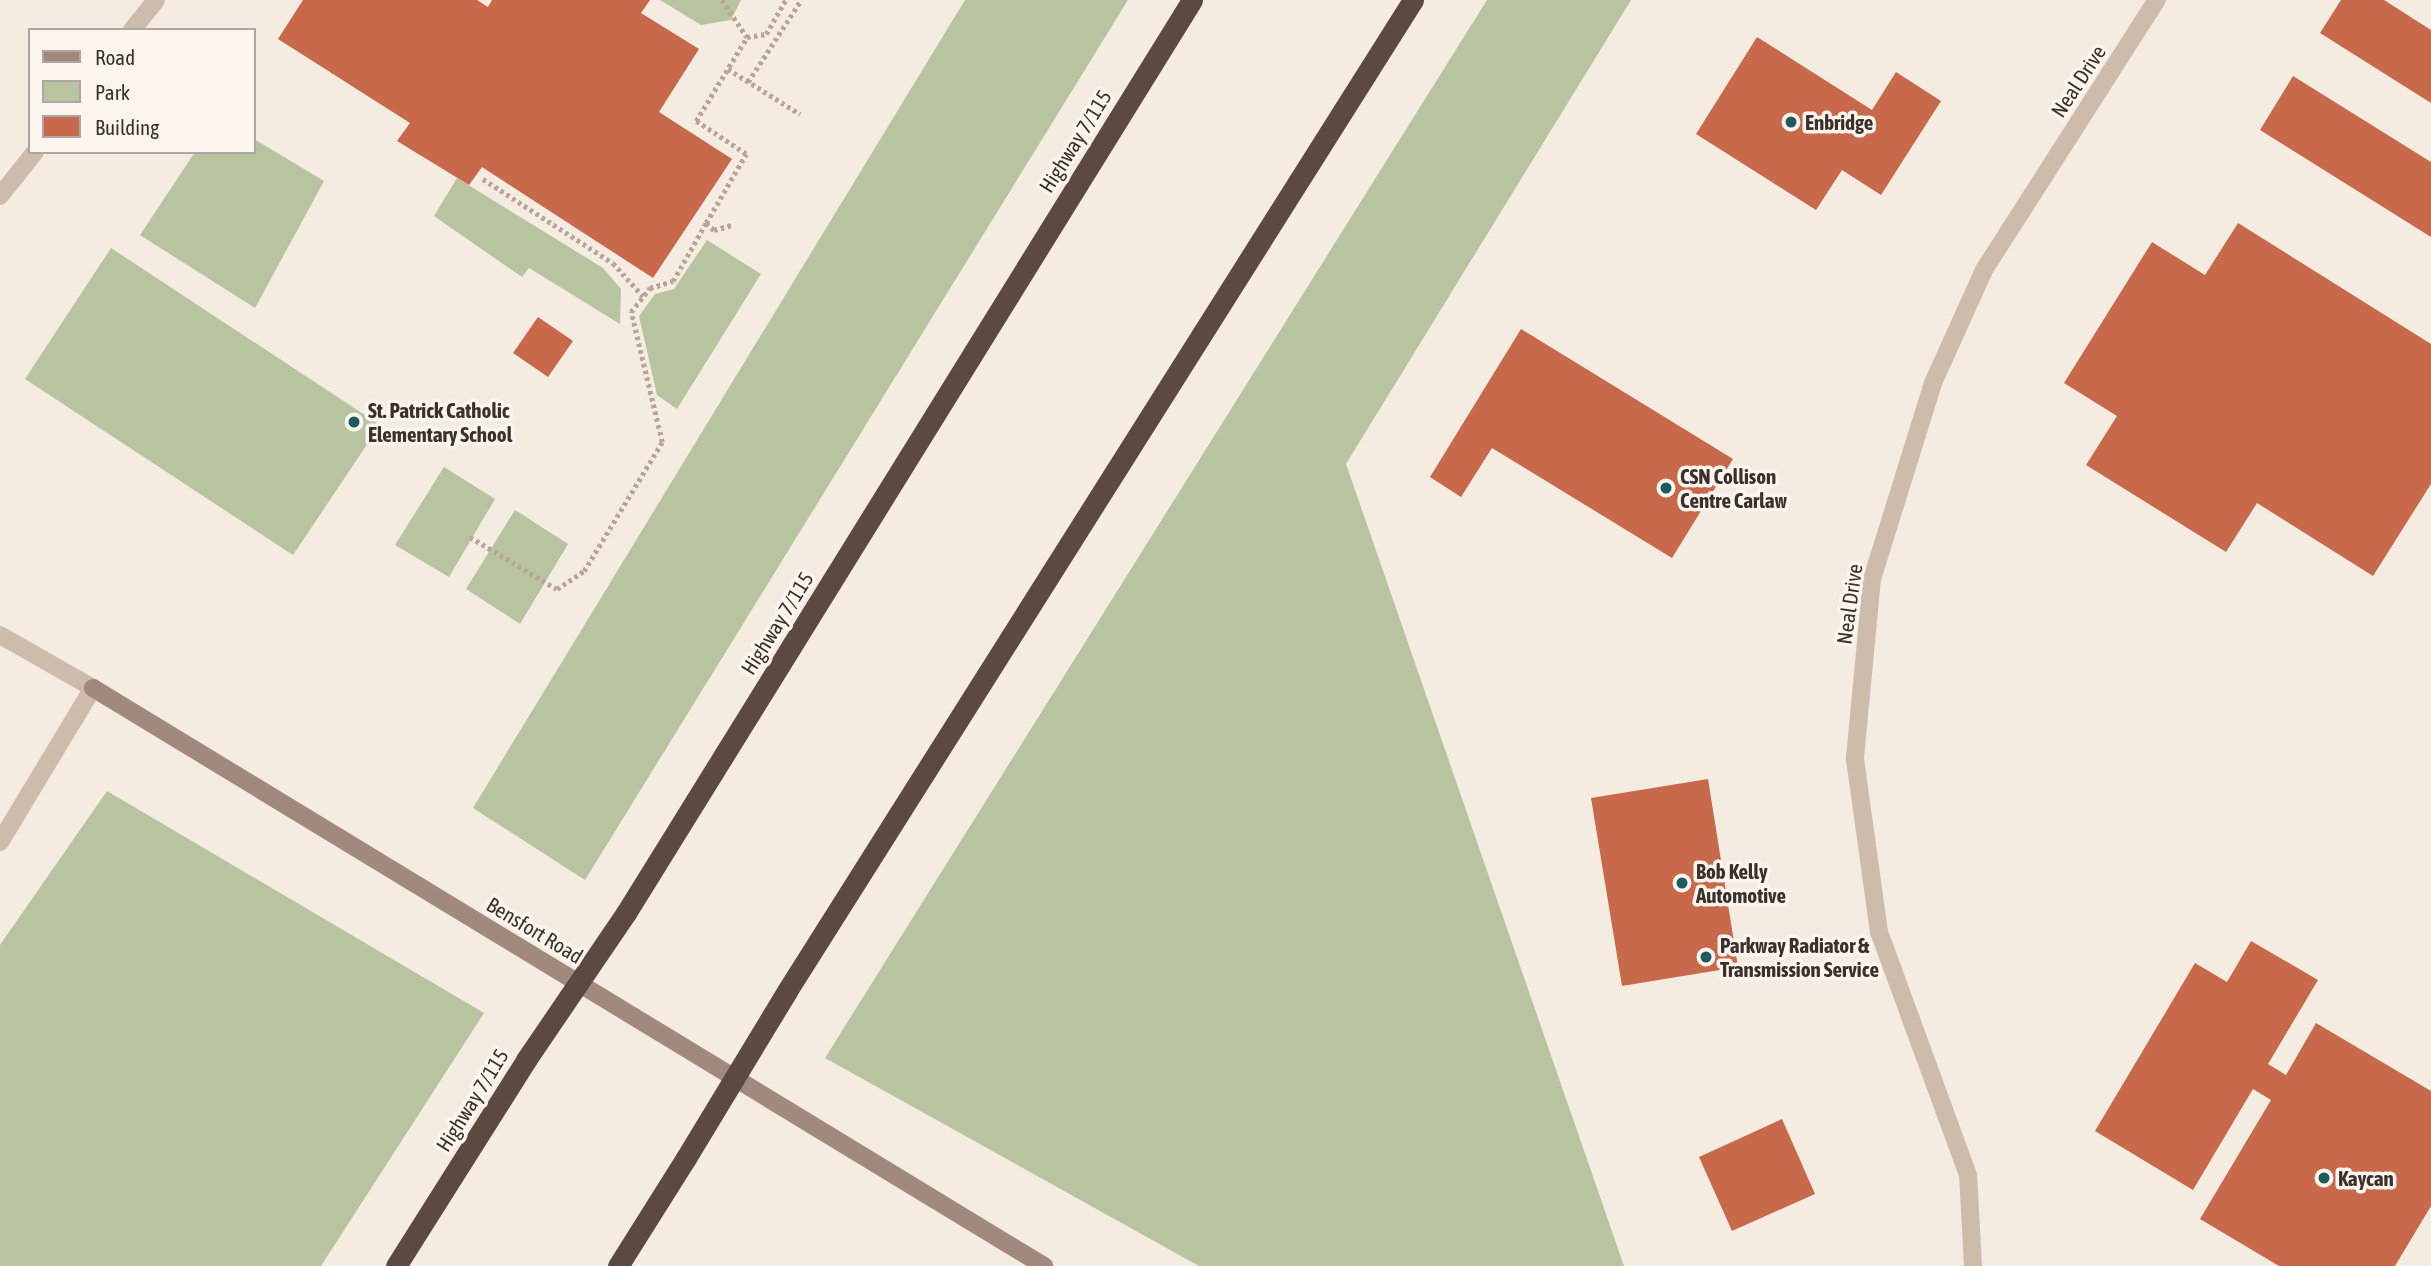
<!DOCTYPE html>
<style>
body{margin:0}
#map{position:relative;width:2431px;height:1266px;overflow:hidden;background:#f4ebe1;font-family:"Asap Condensed",sans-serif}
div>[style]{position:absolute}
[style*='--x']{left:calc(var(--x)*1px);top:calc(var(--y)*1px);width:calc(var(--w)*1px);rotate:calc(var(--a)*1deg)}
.green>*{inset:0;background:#b8c4a0}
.building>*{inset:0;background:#c8694b}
.path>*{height:4.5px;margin-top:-2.25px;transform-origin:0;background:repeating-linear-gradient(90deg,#b9a596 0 3.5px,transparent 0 7px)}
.tertiary>*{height:18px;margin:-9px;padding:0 9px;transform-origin:9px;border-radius:9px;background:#cdbbac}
.secondary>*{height:18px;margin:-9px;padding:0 9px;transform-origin:9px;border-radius:9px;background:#a18a7d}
.motorway>*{height:21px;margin:-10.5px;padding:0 10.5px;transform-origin:10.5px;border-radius:10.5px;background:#5c4a42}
.motorway-bridge>*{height:21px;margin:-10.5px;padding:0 10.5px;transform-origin:10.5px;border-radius:10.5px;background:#5c4a42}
.dots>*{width:19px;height:19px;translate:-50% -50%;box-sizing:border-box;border:4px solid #fbf5ee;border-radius:50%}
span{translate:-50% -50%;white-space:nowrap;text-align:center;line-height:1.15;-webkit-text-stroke:7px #fbf5ee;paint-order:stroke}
.street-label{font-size:21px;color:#3b302b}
.poi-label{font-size:21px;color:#3b302b;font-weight:700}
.left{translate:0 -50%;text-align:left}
.legend{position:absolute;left:28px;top:28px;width:228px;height:126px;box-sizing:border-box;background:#fbf5ee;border:2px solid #aea6a0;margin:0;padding:9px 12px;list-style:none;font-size:21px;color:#3b302b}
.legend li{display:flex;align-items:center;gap:14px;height:35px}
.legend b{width:35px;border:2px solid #aea6a0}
</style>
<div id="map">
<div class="green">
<div style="clip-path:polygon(660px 0,741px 0,731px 20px,701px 25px)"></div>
<div style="clip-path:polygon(965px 0,1128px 0,585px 880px,473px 808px)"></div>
<div style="clip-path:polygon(1487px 0,1631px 0,1346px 464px,1624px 1266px,1199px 1266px,825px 1058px)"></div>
<div style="clip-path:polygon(254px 139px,324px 181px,255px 308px,140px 235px,195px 152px,254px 152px)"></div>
<div style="clip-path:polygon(457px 178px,603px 268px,621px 289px,620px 324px,529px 268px,522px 277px,434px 216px)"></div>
<div style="clip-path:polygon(707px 240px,761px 274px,677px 409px,657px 395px,639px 316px,655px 294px,674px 289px)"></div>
<div style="clip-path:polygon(111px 248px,380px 425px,293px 555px,25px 379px)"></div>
<div style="clip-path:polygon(444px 467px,495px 499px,449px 577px,395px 545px)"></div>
<div style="clip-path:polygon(515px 510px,568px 544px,520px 624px,466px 589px)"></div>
<div style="clip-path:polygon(107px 791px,484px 1013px,321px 1266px,0 1266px,0 945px)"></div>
</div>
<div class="building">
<div style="clip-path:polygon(303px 0,477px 0,488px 7px,492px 0,650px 0,641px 13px,699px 49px,659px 112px,732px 159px,653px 278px,482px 167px,469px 185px,397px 141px,410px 123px,278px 39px)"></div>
<div style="clip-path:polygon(2341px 0,2384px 0,2431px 30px,2431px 103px,2320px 33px)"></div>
<div style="clip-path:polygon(1757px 37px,1872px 110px,1896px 72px,1941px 101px,1881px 195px,1842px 170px,1816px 210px,1696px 134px)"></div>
<div style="clip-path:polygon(2293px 76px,2431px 162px,2431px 237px,2260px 130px)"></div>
<div style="clip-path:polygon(2238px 223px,2431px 344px,2431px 484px,2373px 576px,2257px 503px,2226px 552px,2086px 465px,2117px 416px,2064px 383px,2152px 242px,2205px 275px)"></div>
<div style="clip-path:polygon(538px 317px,573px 341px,548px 377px,513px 353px)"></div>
<div style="clip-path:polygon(1521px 329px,1733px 459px,1672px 558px,1492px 448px,1461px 497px,1430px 477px)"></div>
<div style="clip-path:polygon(1708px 779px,1738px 967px,1622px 986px,1591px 798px)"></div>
<div style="clip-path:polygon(2251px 941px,2318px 980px,2268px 1064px,2286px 1075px,2316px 1023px,2431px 1091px,2431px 1206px,2395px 1266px,2279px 1266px,2200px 1219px,2271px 1100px,2253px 1089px,2193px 1190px,2095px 1131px,2195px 963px,2227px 982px)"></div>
<div style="clip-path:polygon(1782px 1119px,1815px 1194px,1732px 1231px,1699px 1157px)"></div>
</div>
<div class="path">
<div style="--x:722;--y:0;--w:45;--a:56"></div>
<div style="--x:728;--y:69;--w:85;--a:32"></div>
<div style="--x:748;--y:82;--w:98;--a:-57.1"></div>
<div style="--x:483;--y:179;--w:155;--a:32.9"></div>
<div style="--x:613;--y:263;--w:45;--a:47.7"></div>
<div style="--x:706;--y:223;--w:80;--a:-59.9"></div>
<div style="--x:746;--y:154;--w:60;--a:-146.6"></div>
<div style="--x:696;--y:121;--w:98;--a:-58.7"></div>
<div style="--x:747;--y:37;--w:19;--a:-9"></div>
<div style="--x:766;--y:34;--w:39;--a:-60"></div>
<div style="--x:470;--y:537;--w:101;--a:30.9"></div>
<div style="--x:557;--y:589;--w:32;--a:-34"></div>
<div style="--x:584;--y:571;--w:151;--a:-58.8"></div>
<div style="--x:662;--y:442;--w:134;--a:-103.4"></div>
<div style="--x:631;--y:312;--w:31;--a:-52"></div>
<div style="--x:650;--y:288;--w:24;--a:-17"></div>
<div style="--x:673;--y:281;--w:67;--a:-60.4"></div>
<div style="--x:706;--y:223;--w:11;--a:41"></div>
<div style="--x:714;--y:230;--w:19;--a:-16"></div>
</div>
<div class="tertiary">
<div style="--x:132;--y:30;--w:38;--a:-51"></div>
<div style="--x:0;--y:196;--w:56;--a:-51.5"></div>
<div style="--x:0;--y:635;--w:107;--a:29.7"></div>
<div style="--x:93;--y:688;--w:180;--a:121.1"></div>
<div style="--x:1973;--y:1266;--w:91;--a:-93.1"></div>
<div style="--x:1968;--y:1175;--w:259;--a:-110.1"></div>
<div style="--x:1879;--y:932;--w:176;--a:-97.9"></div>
<div style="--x:1855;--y:758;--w:180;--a:-84.6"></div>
<div style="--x:1872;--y:579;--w:205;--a:-72.7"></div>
<div style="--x:1933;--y:383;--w:124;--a:-65.7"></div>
<div style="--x:1984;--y:270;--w:321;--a:-57.4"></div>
</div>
<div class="secondary">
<div style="--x:93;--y:688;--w:1113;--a:31.29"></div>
</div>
<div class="motorway">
<div style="--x:626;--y:913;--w:1074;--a:-58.2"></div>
<div style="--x:787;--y:991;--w:1172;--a:-57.72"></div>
<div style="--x:396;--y:1266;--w:244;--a:-57.7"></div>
<div style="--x:618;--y:1266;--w:128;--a:-57.8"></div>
</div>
<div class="motorway-bridge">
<div style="--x:526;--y:1060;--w:178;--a:-55.8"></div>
<div style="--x:686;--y:1158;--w:195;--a:-58.8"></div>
</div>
<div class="dots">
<div style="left:1791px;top:122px;background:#1f5a5e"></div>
<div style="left:354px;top:422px;background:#1f5a5e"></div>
<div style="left:1666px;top:488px;background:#1f5a5e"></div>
<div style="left:1682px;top:883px;background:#1f5a5e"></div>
<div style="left:1706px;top:957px;background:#1f5a5e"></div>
<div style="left:2324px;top:1178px;background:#1f5a5e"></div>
</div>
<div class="street-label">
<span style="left:2078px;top:81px;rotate:-57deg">Neal Drive</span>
<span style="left:1075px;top:141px;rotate:-58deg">Highway 7/115</span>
<span style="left:1849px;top:604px;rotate:-82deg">Neal Drive</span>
<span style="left:777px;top:623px;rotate:-58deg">Highway 7/115</span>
<span style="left:535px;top:930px;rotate:31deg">Bensfort Road</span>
<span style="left:472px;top:1100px;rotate:-58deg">Highway 7/115</span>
</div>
<div class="poi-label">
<span class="left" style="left:1805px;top:122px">Enbridge</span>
<span class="left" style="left:368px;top:422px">St. Patrick Catholic<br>Elementary School</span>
<span class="left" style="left:1680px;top:488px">CSN Collison<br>Centre Carlaw</span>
<span class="left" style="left:1696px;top:883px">Bob Kelly<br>Automotive</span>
<span class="left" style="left:1720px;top:957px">Parkway Radiator &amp;<br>Transmission Service</span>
<span class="left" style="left:2338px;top:1178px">Kaycan</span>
</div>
<ul class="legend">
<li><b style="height:9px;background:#a18a7d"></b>Road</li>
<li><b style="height:19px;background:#b8c4a0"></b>Park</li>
<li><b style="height:19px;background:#c8694b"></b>Building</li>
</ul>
</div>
